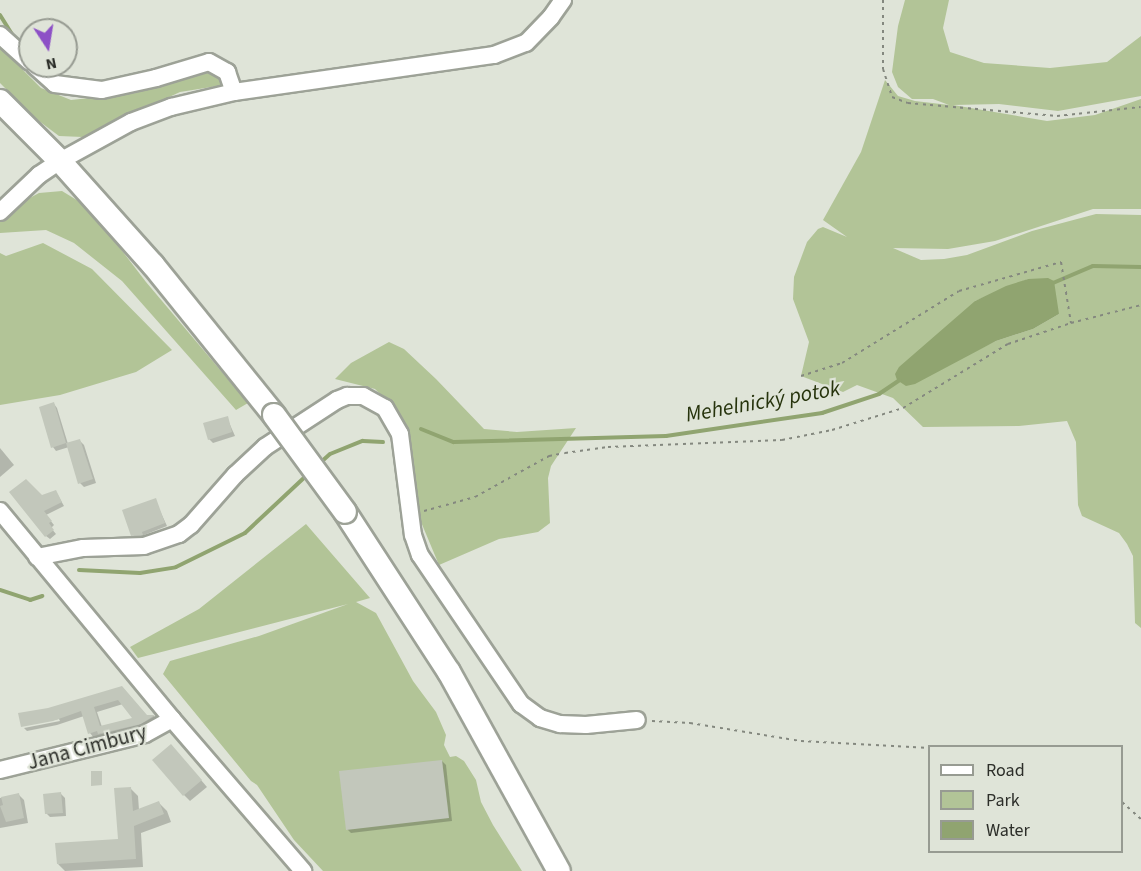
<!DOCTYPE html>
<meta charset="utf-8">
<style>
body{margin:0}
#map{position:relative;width:1141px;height:871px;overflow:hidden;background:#dfe4d8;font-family:"Source Sans 3",sans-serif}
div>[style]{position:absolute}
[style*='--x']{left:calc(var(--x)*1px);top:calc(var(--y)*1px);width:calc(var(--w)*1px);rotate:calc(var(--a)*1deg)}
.green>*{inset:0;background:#b2c497}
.water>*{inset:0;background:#90a470}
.shadow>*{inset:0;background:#0003}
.stream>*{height:4px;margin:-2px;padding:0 2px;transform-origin:2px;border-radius:2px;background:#90a470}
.building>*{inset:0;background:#c2c7bb}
.path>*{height:2px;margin-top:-1px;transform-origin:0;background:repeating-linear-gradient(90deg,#84887f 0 3px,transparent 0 7.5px)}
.roads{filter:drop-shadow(2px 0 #9da297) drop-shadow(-2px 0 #9da297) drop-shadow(0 2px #9da297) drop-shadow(0 -2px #9da297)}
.minor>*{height:16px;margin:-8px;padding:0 8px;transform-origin:8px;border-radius:8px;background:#fff}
.major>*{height:22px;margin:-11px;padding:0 11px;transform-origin:11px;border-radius:11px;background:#fff}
.bridges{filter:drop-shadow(2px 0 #9da297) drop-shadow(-2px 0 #9da297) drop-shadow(0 2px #9da297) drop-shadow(0 -2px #9da297)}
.major-bridge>*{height:22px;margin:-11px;padding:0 11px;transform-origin:11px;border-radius:11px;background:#fff}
span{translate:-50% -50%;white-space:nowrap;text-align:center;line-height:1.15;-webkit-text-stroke:4.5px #dfe4d8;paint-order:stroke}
.street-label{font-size:21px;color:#2c2e29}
.water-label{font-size:22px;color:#26330c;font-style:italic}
.legend{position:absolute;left:928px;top:745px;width:195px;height:108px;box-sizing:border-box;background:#dfe4d8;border:2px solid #979b92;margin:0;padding:8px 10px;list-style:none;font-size:18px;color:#2c2e29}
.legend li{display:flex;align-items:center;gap:12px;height:30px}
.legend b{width:30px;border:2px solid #979b92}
.north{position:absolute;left:18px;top:18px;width:60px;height:60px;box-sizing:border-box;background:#dfe4d8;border:2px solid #979b92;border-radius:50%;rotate:168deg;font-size:16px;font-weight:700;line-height:24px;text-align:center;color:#2c2e29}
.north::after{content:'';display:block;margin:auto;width:21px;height:27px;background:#8d50c6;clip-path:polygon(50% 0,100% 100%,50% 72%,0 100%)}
</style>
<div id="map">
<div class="green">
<div style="clip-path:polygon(evenodd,905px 0,949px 0,943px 28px,950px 52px,984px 63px,1050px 68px,1107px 62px,1141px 36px,1141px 96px,1058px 111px,999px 104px,953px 105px,1047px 121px,1095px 115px,1141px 99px,1141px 209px,1093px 209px,995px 241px,948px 249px,893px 248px,921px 260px,944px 259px,967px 255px,1032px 231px,1096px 214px,1141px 215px,1141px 628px,1135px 623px,1133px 556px,1127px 544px,1119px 533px,1082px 516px,1078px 505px,1076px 442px,1067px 421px,1019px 426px,923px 427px,893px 398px,857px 385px,843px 392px,801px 376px,809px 342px,793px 299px,794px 277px,807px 242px,818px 229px,823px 227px,847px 237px,823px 220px,861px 152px,885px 80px,898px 96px,915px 101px,949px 105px,933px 99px,912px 99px,898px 87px,892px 72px,898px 26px,905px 0,1028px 279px,1059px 314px,1033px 329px,996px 341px,961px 358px,975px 301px,1028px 279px)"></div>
<div style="clip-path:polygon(0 47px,41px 88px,71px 100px,136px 93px,198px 72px,216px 74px,224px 85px,180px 92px,83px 137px,59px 136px,35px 118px,0 83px)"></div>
<div style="clip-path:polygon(62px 191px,80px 202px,103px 226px,146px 282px,248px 403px,236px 410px,122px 281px,74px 243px,46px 230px,0 233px,0 214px,39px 193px)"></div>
<div style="clip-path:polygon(43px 243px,92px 269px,172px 350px,136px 372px,60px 395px,0 405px,0 253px,6px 256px)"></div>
<div style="clip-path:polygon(389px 342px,404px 349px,436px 379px,484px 429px,517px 432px,576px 428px,551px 466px,548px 478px,550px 523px,538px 532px,499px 539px,439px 565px,421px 522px,415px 491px,411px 443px,396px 410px,375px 389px,335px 379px,351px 363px)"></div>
<div style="clip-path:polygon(306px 524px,370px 598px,356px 602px,376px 613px,413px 681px,436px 712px,446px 735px,444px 745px,450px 757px,456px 756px,464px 761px,476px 780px,481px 802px,493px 825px,522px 871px,323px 871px,294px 840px,257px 785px,251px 781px,163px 674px,170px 661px,259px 636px,348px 604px,138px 658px,130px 647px,199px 609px)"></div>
</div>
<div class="water">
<div style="clip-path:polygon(1048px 278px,1054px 281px,1059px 314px,1033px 329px,996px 341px,915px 384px,906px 386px,897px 380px,895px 374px,899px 367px,975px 301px,1006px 286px,1028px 279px)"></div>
</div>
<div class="shadow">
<div style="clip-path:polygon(54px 404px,57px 408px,68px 444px,80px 441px,84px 445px,96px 483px,84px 487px,80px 483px,69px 447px,56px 451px,53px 447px)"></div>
<div style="clip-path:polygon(227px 418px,235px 436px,213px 443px,209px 439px)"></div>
<div style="clip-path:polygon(0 448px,14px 465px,0 477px)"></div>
<div style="clip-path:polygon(56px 492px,64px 506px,46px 515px,54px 525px,51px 528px,56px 534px,50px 539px,46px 536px,42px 497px)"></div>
<div style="clip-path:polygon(155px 500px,167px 526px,144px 535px,145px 537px,136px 538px,133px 535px)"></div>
<div style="clip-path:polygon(evenodd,122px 687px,147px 716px,154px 716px,158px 720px,146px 728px,94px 738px,90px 733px,84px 716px,57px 725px,27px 731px,24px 728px,60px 721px,59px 719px,22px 726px,20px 714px,49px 709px,122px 687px,123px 704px,135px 719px,102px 727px,97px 712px,123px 704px)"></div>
<div style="clip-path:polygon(177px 752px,207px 787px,190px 801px,184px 795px)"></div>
<div style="clip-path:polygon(442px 761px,446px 765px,452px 821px,351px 833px,347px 829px)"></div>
<div style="clip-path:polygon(130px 788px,138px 796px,139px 810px,159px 803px,167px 811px,171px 822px,141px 833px,143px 867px,65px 871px,58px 864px,119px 840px)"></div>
<div style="clip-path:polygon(61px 794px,65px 798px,66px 816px,50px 817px,46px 813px)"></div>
<div style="clip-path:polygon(19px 795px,24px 800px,28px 823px,0 828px,0 798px)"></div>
</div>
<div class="stream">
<div style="--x:0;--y:15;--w:28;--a:58"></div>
<div style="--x:1053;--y:283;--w:43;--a:-23"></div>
<div style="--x:1093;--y:266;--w:48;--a:1.2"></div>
<div style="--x:421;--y:429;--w:35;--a:22"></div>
<div style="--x:454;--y:442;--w:212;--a:-1.6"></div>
<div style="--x:666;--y:436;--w:158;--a:-8.4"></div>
<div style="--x:822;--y:413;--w:60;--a:-18.4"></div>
<div style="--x:879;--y:394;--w:25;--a:-34"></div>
<div style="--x:320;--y:463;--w:13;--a:-42"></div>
<div style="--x:330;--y:454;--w:35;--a:-22"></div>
<div style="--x:363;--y:441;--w:20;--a:3"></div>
<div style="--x:79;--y:570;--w:61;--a:2.8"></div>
<div style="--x:140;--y:573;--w:36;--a:-9"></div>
<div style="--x:176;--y:567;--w:77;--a:-26.2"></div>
<div style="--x:245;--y:533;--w:86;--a:-43.1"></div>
<div style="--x:0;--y:590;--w:32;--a:18"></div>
<div style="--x:30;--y:600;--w:13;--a:-18"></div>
</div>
<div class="building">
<div style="clip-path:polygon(54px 402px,66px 443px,51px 448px,39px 407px)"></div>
<div style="clip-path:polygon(228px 416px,232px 432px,208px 440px,203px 423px)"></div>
<div style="clip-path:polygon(80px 439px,93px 479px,78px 484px,66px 443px)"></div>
<div style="clip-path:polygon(26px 479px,42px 495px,56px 490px,62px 502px,44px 511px,52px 521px,49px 523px,54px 530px,45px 537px,9px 492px)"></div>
<div style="clip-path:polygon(156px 498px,165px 523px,142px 532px,143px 535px,131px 536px,122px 510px)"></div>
<div style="clip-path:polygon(evenodd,122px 686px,147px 715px,155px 715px,141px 724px,98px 734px,97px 731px,88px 734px,81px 711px,53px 721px,21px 727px,18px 713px,48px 708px,122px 686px,118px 700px,132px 718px,100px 726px,94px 707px,118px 700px)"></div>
<div style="clip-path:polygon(171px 744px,202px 780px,183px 796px,152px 760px)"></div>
<div style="clip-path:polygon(442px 760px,449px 818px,346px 830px,339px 771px)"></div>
<div style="clip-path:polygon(91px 771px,102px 771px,102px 785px,91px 786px)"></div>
<div style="clip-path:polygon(131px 787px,133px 811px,159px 801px,164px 814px,134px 826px,136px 859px,57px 864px,55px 843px,118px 839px,114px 788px)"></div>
<div style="clip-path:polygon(61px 792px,63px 813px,45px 814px,43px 794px)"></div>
<div style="clip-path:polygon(19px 793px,24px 818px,6px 822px,0 806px,3px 805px,1px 797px)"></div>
</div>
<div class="path">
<div style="--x:883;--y:0;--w:69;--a:90"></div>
<div style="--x:883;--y:69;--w:29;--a:72"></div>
<div style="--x:892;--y:97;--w:17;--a:21"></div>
<div style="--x:908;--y:103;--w:150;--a:5"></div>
<div style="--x:1057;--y:116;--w:84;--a:-6.1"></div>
<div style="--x:801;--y:376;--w:43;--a:-17.6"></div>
<div style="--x:842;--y:363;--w:137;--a:-31.6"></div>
<div style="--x:959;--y:291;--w:106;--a:-15.9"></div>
<div style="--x:1061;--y:262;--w:62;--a:80.7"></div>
<div style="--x:424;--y:511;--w:53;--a:-15.4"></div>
<div style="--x:475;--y:497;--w:85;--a:-29"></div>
<div style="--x:549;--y:456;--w:16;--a:-11"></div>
<div style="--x:565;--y:453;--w:43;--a:-7.9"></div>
<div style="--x:608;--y:447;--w:174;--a:-2.3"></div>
<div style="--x:782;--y:440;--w:51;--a:-11.3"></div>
<div style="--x:832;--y:430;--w:74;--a:-17.2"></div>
<div style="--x:903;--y:408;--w:123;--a:-31.4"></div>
<div style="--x:1008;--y:344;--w:66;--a:-18.4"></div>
<div style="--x:1071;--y:323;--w:72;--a:-14.4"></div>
<div style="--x:652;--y:721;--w:38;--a:3"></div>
<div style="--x:690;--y:723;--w:112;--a:9.2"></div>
<div style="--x:801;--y:741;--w:129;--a:3.1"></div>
<div style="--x:1122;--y:802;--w:25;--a:42"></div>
</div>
<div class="roads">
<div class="minor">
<div style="--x:0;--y:35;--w:40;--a:42"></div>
<div style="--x:35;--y:66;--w:27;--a:42"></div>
<div style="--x:55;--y:84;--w:47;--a:7.3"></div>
<div style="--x:102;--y:90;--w:55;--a:-12.5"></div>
<div style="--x:156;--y:78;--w:55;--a:-16.8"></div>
<div style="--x:209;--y:62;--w:21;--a:29"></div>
<div style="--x:227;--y:72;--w:21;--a:71"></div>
<div style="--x:0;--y:212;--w:54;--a:-43.5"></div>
<div style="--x:39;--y:175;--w:25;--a:-34"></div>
<div style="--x:60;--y:161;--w:81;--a:-28.8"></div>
<div style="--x:131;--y:122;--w:43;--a:-20.6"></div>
<div style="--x:171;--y:107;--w:65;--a:-13.4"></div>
<div style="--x:234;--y:92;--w:263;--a:-8.1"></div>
<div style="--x:494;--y:55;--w:34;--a:-21"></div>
<div style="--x:526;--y:43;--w:36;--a:-46"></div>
<div style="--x:551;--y:17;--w:21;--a:-55"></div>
<div style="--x:0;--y:511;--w:270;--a:50.4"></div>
<div style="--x:172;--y:719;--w:201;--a:49.2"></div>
<div style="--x:37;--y:557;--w:47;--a:-11.1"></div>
<div style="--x:83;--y:548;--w:61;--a:-1.9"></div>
<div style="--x:144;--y:546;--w:37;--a:-19"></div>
<div style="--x:179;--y:534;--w:15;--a:-37"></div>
<div style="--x:191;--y:525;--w:67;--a:-48.7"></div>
<div style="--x:235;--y:475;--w:41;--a:-43"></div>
<div style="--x:265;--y:447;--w:86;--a:-33.1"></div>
<div style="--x:337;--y:400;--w:11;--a:-22"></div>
<div style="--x:347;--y:396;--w:16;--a:0"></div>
<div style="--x:363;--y:396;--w:25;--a:29"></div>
<div style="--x:385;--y:408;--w:30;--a:60"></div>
<div style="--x:400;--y:434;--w:102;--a:82.7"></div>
<div style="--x:413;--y:535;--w:21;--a:71"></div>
<div style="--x:420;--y:555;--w:180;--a:55.9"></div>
<div style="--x:521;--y:704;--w:24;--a:36"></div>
<div style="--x:540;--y:718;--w:21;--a:17"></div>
<div style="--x:560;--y:724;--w:26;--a:2"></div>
<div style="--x:586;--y:725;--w:51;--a:-5.6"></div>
<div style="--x:0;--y:770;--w:149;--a:-13.9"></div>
<div style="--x:145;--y:734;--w:31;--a:-29"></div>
</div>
<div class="major">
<div style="--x:0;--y:101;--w:85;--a:45"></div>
<div style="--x:60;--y:161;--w:140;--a:48.2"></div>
<div style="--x:153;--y:265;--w:193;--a:51.1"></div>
<div style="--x:345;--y:512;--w:191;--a:57"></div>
<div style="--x:449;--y:672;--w:227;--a:61.1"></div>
</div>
</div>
<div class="bridges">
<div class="major-bridge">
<div style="--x:274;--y:415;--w:120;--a:53.8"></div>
</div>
</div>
<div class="street-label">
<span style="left:87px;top:747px;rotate:-15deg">Jana Cimbury</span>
</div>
<div class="water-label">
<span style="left:763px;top:402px;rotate:-10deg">Mehelnický potok</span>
</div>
<ul class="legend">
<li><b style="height:8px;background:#fff"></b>Road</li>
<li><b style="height:16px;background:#b2c497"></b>Park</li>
<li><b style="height:16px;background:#90a470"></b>Water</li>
</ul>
<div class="north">N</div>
</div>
